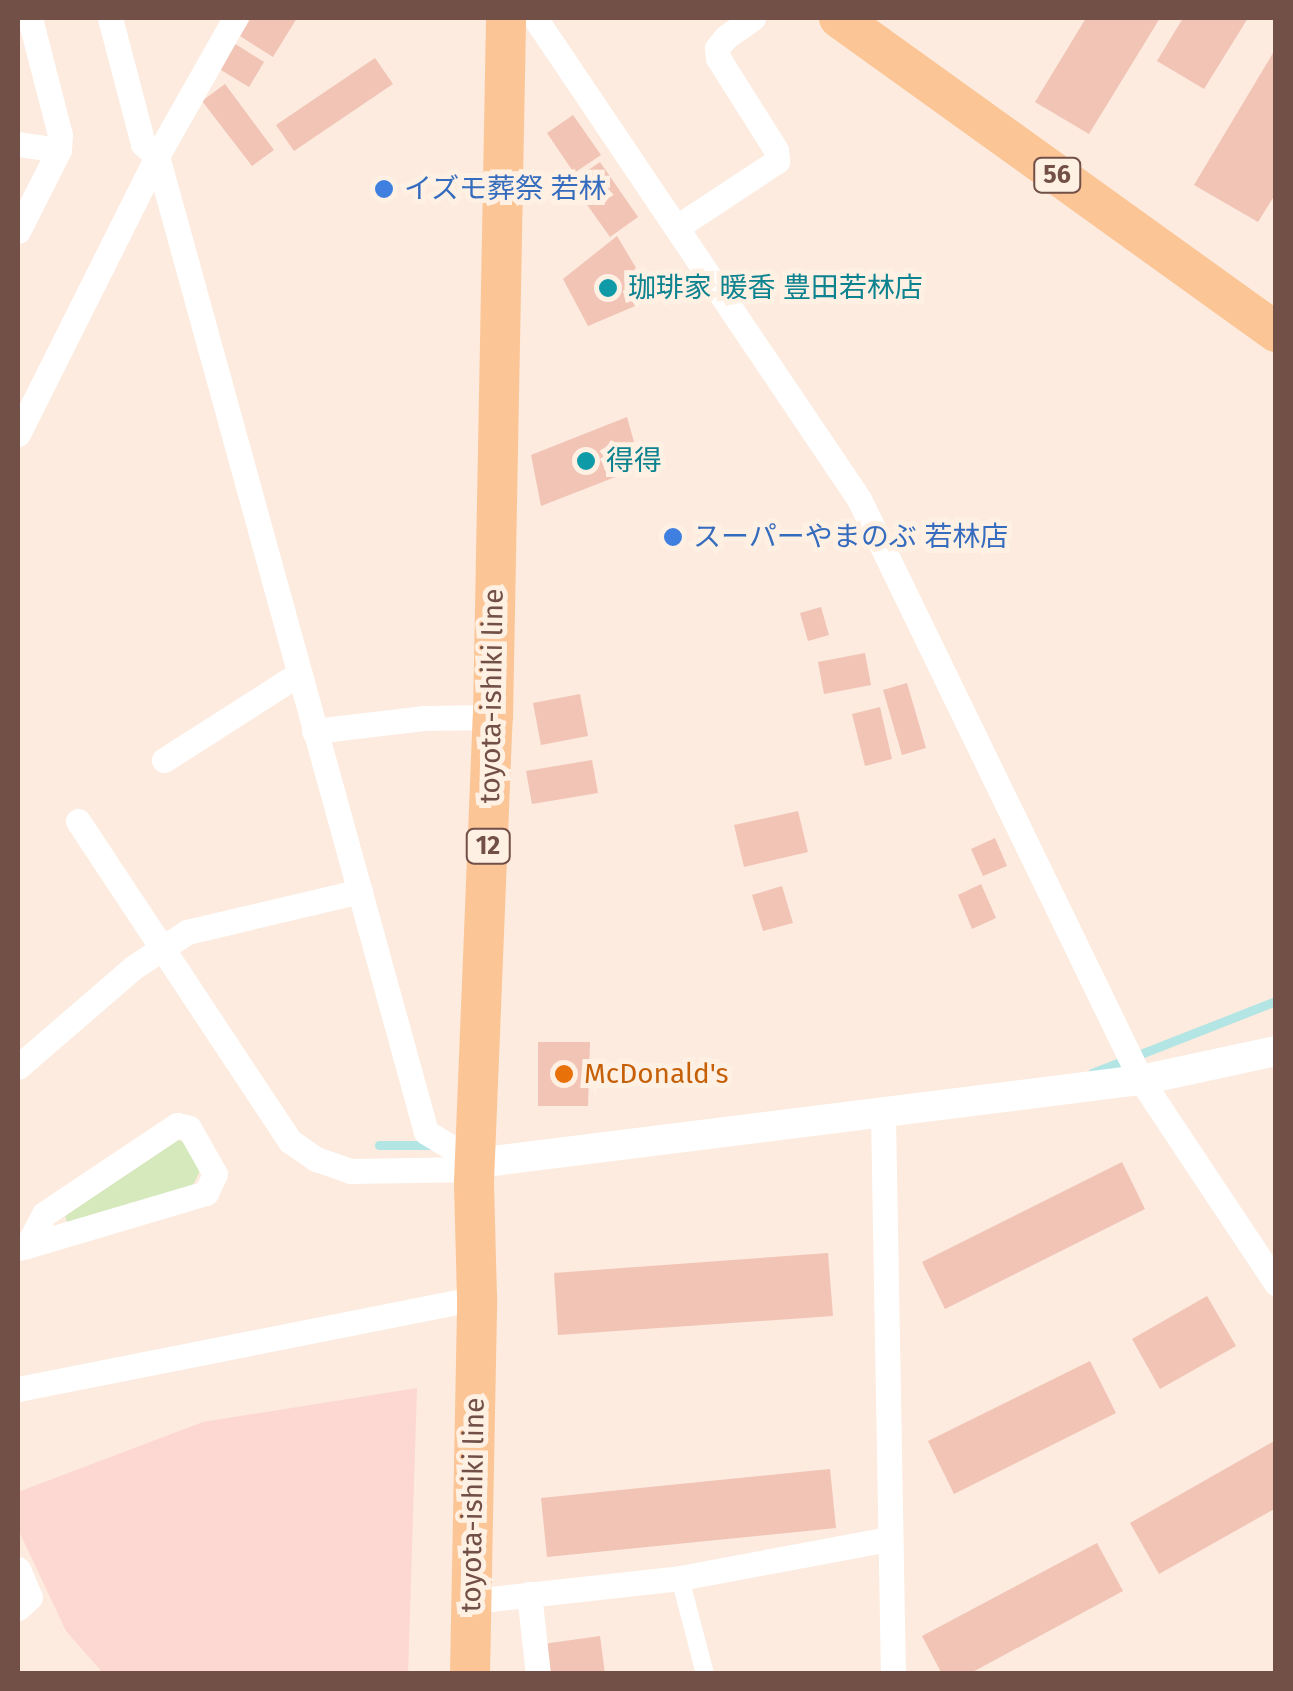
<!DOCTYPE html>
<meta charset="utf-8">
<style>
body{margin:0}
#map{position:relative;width:1293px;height:1691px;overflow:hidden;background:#fcebde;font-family:"Fira Sans","Noto Sans JP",sans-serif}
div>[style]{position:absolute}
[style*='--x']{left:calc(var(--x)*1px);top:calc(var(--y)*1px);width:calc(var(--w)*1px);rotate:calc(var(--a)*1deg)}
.commercial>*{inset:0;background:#fdd7d1}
.green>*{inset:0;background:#d6e9bd}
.stream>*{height:9px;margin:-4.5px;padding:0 4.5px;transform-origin:4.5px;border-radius:4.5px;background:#b3e5e4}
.building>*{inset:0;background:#f1c4b6}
.pedestrian>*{height:18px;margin:-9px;padding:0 9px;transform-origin:9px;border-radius:9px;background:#fff}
.minor>*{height:25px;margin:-12.5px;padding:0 12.5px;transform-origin:12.5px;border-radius:12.5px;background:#fff}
.tertiary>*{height:30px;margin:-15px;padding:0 15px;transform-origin:15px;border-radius:15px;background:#fff}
.primary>*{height:40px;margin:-20px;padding:0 20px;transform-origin:20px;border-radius:20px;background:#fcc595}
.dots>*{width:28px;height:28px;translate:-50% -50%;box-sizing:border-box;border:5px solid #fff0e4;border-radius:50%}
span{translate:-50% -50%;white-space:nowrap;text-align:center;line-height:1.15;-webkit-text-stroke:10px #fff0e4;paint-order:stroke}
.shield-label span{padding:2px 8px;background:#fff0e4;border:2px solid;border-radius:8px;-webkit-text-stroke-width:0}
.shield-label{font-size:25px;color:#724f47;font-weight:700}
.shop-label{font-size:28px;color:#366cbe}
.left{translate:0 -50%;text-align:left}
.culture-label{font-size:28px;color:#0d838f}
.street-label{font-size:28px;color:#724f47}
.food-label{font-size:28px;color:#c56008}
.frame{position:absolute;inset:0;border:20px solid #724f47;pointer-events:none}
</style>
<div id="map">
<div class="commercial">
<div style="clip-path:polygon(417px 1388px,408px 1673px,103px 1673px,66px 1631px,18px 1529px,18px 1492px,203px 1422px)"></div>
</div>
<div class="green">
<div style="clip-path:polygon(176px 1139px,192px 1146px,202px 1167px,192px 1187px,68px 1224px,65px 1216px)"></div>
</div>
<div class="stream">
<div style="--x:1092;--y:1073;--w:198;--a:-21.4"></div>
<div style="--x:379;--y:1145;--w:52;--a:0"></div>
</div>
<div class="building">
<div style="clip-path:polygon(251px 18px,297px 18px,273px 57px,240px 36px)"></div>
<div style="clip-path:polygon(1086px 18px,1160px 18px,1089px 134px,1035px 102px)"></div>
<div style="clip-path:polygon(1183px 18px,1248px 18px,1204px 89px,1157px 61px)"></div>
<div style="clip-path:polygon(232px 42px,264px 62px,249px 87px,216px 67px)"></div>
<div style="clip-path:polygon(1276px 48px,1276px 193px,1258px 222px,1194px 185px)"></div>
<div style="clip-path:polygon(375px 58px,393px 84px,294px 151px,276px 125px)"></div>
<div style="clip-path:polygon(225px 84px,274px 150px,252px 166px,202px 101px)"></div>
<div style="clip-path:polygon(573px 115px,601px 155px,574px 173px,547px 133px)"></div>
<div style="clip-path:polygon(600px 162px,638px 217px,610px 237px,571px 182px)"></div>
<div style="clip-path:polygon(617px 236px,654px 298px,588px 326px,563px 279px)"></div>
<div style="clip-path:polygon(627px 417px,641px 467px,541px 506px,531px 455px)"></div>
<div style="clip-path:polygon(821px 607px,829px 635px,808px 641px,800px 613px)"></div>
<div style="clip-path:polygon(865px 653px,871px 685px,824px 694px,818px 662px)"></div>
<div style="clip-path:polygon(907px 683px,926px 748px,902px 755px,883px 690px)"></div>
<div style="clip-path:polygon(580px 694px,588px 736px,541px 745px,533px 703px)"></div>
<div style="clip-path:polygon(880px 707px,892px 759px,865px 766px,852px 714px)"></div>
<div style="clip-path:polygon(592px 760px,598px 793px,532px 804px,526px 771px)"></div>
<div style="clip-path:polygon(798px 811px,808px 852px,744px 867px,734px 825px)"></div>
<div style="clip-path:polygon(995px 838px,1007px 866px,983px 876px,971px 849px)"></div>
<div style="clip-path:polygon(981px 884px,996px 918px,972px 929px,958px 895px)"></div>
<div style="clip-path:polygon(782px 886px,793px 923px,763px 931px,752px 895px)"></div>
<div style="clip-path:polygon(538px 1042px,590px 1042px,588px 1106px,538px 1106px)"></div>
<div style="clip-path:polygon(1122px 1162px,1145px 1209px,945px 1309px,922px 1262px)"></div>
<div style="clip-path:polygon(828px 1253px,833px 1316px,558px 1335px,554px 1273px)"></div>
<div style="clip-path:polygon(1207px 1296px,1236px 1346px,1160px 1389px,1132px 1339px)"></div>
<div style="clip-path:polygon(1090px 1361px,1116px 1413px,954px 1494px,928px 1441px)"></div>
<div style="clip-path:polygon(1276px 1440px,1276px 1508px,1159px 1574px,1130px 1523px)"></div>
<div style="clip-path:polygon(830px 1469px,836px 1528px,547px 1557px,541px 1498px)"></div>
<div style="clip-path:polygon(1097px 1543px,1123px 1591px,969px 1674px,942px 1674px,922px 1636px)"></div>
<div style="clip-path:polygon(600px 1636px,605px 1674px,544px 1674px,543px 1644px)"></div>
</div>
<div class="pedestrian">
<div style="--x:680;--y:1578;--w:99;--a:75.4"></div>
</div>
<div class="minor">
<div style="--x:110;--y:18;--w:130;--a:75.3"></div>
<div style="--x:143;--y:144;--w:18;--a:41"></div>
<div style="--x:157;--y:156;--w:1012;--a:74.59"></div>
<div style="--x:426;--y:1132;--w:60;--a:31.3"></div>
<div style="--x:535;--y:18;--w:580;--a:56.04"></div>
<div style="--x:859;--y:499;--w:646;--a:64.11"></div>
<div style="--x:1141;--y:1080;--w:244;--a:56.4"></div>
<div style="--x:18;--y:144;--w:41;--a:8.3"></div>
<div style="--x:677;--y:227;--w:120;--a:-33.4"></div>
<div style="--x:777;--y:161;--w:11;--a:-95"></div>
<div style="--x:776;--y:150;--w:109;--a:-122.2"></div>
<div style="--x:718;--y:58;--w:10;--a:-96"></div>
<div style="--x:717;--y:48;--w:14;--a:-51"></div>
<div style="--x:726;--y:37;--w:33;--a:-35"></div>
<div style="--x:18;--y:231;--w:91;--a:-63.2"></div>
<div style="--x:59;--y:150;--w:15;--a:-86"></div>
<div style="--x:60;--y:135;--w:121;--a:-104.4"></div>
<div style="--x:18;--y:434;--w:311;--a:-63.4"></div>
<div style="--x:157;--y:156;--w:159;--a:-60.5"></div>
<div style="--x:314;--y:731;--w:112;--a:-6.7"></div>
<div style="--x:425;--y:718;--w:68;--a:-0.8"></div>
<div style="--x:164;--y:760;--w:161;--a:-32.6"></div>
<div style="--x:78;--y:821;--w:384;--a:56.5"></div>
<div style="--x:290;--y:1141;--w:32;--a:35"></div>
<div style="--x:316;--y:1159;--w:36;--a:19"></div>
<div style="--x:350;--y:1171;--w:126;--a:-0.9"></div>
<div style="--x:18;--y:1067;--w:153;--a:-40.8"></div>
<div style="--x:134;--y:967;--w:64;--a:-33.4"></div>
<div style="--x:187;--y:932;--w:178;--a:-13.3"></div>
<div style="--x:883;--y:1115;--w:559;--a:88.98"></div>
<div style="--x:18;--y:1248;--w:9;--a:-13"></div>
<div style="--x:27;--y:1246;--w:187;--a:-16.5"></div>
<div style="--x:206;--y:1193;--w:21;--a:-65"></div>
<div style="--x:215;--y:1174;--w:53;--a:-119.5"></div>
<div style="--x:189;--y:1128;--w:12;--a:-166"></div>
<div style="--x:177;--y:1125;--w:160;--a:146.2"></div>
<div style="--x:44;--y:1214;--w:36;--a:118"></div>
<div style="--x:18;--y:1389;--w:468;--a:-11.2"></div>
<div style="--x:18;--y:1569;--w:30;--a:67"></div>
<div style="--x:30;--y:1597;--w:16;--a:137"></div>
<div style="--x:529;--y:1594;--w:81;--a:83.6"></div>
<div style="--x:472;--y:1601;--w:209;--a:-6.3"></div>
<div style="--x:680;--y:1578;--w:212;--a:-10.6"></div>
</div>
<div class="tertiary">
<div style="--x:477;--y:1163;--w:669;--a:-7.13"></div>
<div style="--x:1141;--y:1080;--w:138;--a:-12.1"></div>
</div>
<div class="primary">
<div style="--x:839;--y:18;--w:538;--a:35.7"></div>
<div style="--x:470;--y:1674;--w:376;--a:-88.9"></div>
<div style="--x:477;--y:1298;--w:116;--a:-91.5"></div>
<div style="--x:474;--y:1182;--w:465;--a:-87.7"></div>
<div style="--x:493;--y:717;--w:699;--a:-88.93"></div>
</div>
<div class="dots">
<div style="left:384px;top:189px;background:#3f7fe0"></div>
<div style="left:608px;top:288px;background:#0f9aa8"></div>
<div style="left:586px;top:461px;background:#0f9aa8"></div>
<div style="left:673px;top:537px;background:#3f7fe0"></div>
<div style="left:564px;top:1074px;background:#e8710a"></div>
</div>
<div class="shield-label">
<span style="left:1057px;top:175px">56</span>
<span style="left:488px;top:846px">12</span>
</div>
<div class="shop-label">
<span class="left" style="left:404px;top:189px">イズモ葬祭 若林</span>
<span class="left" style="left:693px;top:537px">スーパーやまのぶ 若林店</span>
</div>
<div class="culture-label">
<span class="left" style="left:628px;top:288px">珈琲家 暖香 豊田若林店</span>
<span class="left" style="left:606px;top:461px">得得</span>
</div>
<div class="street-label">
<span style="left:492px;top:696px;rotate:-89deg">toyota-ishiki line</span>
<span style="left:473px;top:1505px;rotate:-89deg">toyota-ishiki line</span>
</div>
<div class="food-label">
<span class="left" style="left:584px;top:1074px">McDonald's</span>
</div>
<div class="frame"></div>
</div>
